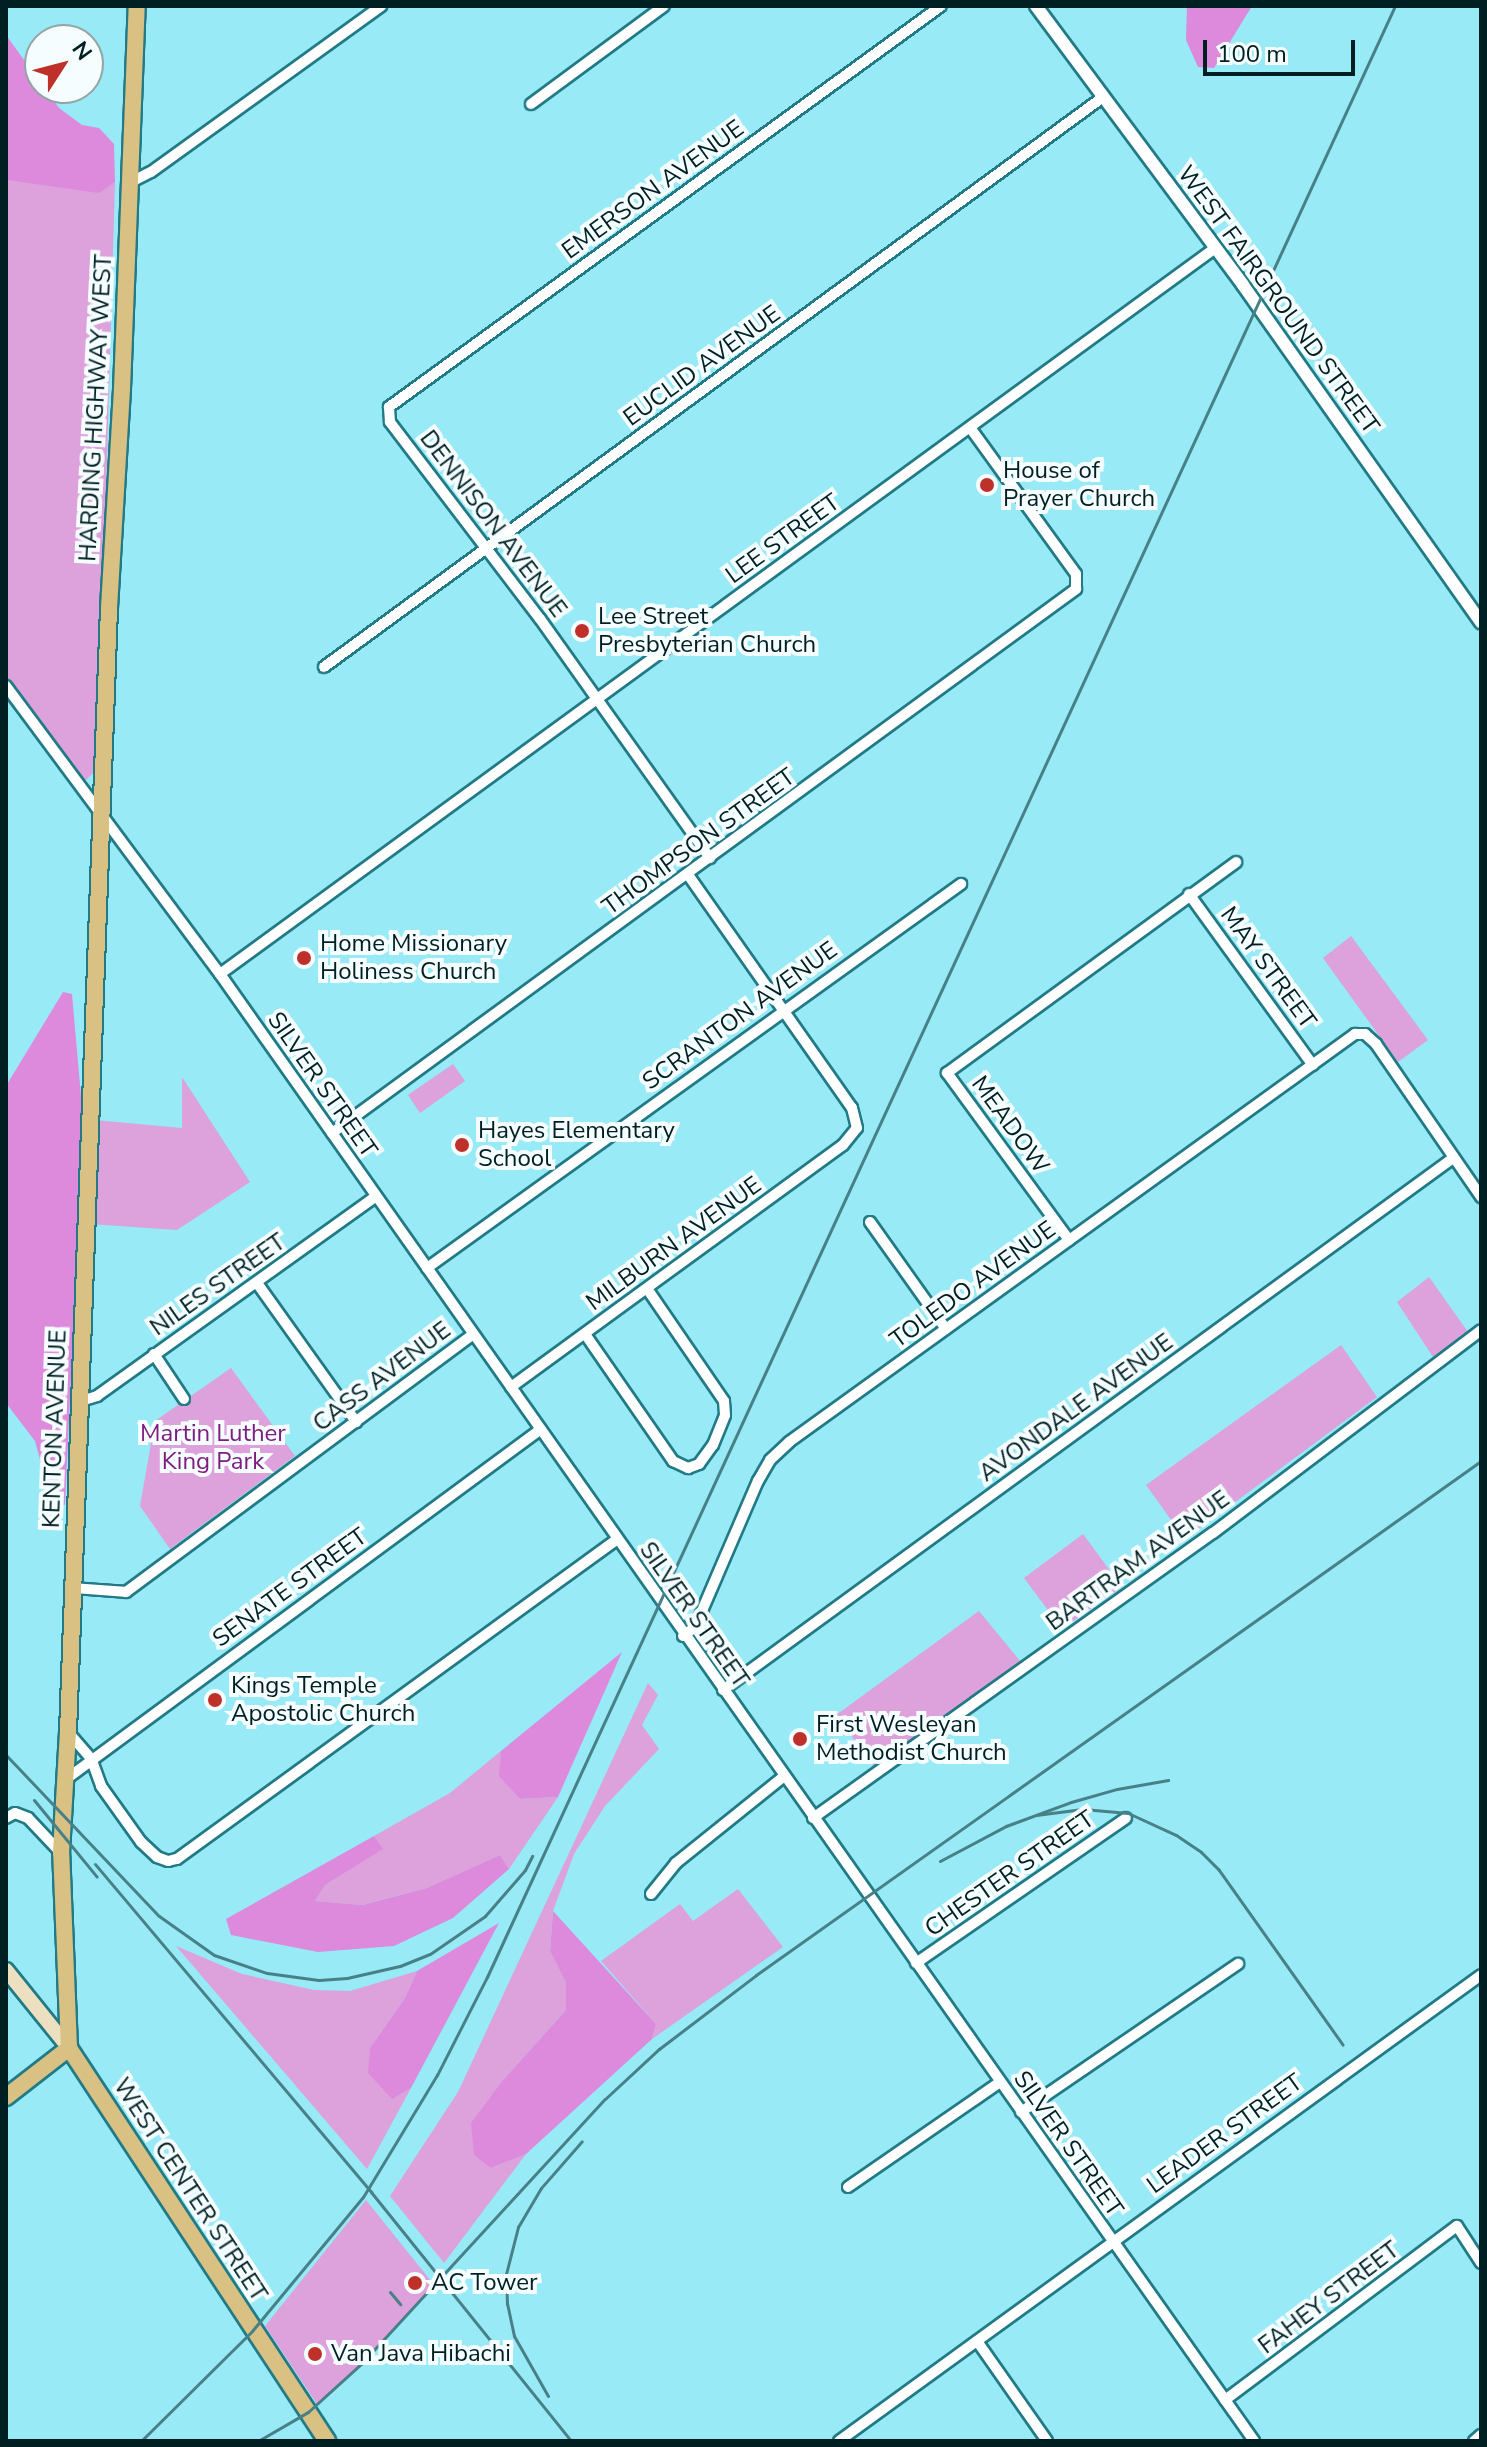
<!DOCTYPE html>
<style>
body{margin:0}
#map{position:relative;width:1487px;height:2447px;overflow:hidden;background:#97eaf6;font-family:"Nunito Sans",sans-serif}
div>[style]{position:absolute}
[style*='--x']{left:calc(var(--x)*1px);top:calc(var(--y)*1px);width:calc(var(--w)*1px);rotate:calc(var(--a)*1deg)}
.green>*{inset:0;background:#dda1db}
.forest>*{inset:0;background:#dd8adc}
.roads{filter:drop-shadow(2px 0 #217a85) drop-shadow(-2px 0 #217a85) drop-shadow(0 2px #217a85) drop-shadow(0 -2px #217a85)}
.minor>*{height:10px;margin:-5px;padding:0 5px;transform-origin:5px;border-radius:5px;background:#fff}
.tertiary>*{height:12px;margin:-6px;padding:0 6px;transform-origin:6px;border-radius:6px;background:#fff}
.secondary>*{height:14px;margin:-7px;padding:0 7px;transform-origin:7px;border-radius:7px;background:#ece0c1}
.primary>*{height:16px;margin:-8px;padding:0 8px;transform-origin:8px;border-radius:8px;background:#d9c183}
.rail>*{height:3px;margin:-1.5px;padding:0 1.5px;transform-origin:1.5px;border-radius:1.5px;background:#488088}
.dots>*{width:22px;height:22px;translate:-50% -50%;box-sizing:border-box;border:4px solid #f5fdfe;border-radius:50%}
span{translate:-50% -50%;white-space:nowrap;text-align:center;line-height:1.15;-webkit-text-stroke:8px #f5fdfe;paint-order:stroke}
.street-label{font-size:24px;color:#001f23}
.poi-label{font-size:24px;color:#001f23}
.left{translate:0 -50%;text-align:left}
.park-label{font-size:24px;color:#7f1c81}
.frame{position:absolute;inset:0;border:8px solid #001f23;pointer-events:none}
.north{position:absolute;left:24px;top:24px;width:80px;height:80px;box-sizing:border-box;background:#f5fdfe;border:2px solid #93a4a6;border-radius:50%;rotate:54deg;font-size:22px;font-weight:700;line-height:32px;text-align:center;color:#001f23}
.north::after{content:'';display:block;margin:auto;width:28px;height:36px;background:#bf302b;clip-path:polygon(50% 0,100% 100%,50% 72%,0 100%)}
.scale{position:absolute;left:1203px;top:40px;width:152px;height:36px;box-sizing:border-box;border:4px solid #001f23;border-top:0;padding-left:10px;font-size:24px;line-height:28px;white-space:nowrap;color:#001f23;-webkit-text-stroke:6px #f5fdfe;paint-order:stroke}
</style>
<div id="map">
<div class="green">
<div style="clip-path:polygon(6px 180px,99px 192px,115px 182px,98px 768px,84px 782px,6px 677px)"></div>
<div style="clip-path:polygon(1351px 936px,1428px 1040px,1398px 1062px,1323px 958px)"></div>
<div style="clip-path:polygon(453px 1064px,465px 1081px,420px 1113px,408px 1095px)"></div>
<div style="clip-path:polygon(182px 1077px,250px 1182px,177px 1230px,90px 1224px,94px 1120px,182px 1128px)"></div>
<div style="clip-path:polygon(1429px 1277px,1468px 1332px,1433px 1357px,1397px 1302px)"></div>
<div style="clip-path:polygon(1341px 1345px,1377px 1397px,1185px 1539px,1146px 1485px)"></div>
<div style="clip-path:polygon(231px 1368px,295px 1456px,170px 1549px,140px 1506px,155px 1421px)"></div>
<div style="clip-path:polygon(1083px 1534px,1122px 1587px,1062px 1629px,1024px 1578px)"></div>
<div style="clip-path:polygon(979px 1611px,1020px 1661px,874px 1767px,836px 1715px)"></div>
<div style="clip-path:polygon(648px 1683px,658px 1695px,642px 1725px,659px 1749px,605px 1806px,574px 1854px,553px 1911px,550px 1951px,566px 1983px,566px 2010px,504px 2079px,491px 2168px,526px 2154px,444px 2263px,390px 2196px,458px 2092px)"></div>
<div style="clip-path:polygon(501px 1751px,500px 1776px,520px 1799px,558px 1797px,509px 1869px,500px 1855px,427px 1888px,361px 1905px,315px 1901px,325px 1885px,382px 1849px,374px 1836px,450px 1793px)"></div>
<div style="clip-path:polygon(738px 1889px,783px 1947px,652px 2039px,656px 2024px,601px 1961px,680px 1904px,693px 1921px)"></div>
<div style="clip-path:polygon(176px 1946px,242px 1974px,314px 1990px,350px 1991px,417px 1971px,405px 1998px,370px 2048px,393px 2098px,411px 2088px,367px 2169px)"></div>
<div style="clip-path:polygon(366px 2200px,435px 2286px,361px 2364px,317px 2404px,265px 2326px)"></div>
</div>
<div class="forest">
<div style="clip-path:polygon(1187px 6px,1252px 6px,1214px 68px,1198px 67px,1186px 40px)"></div>
<div style="clip-path:polygon(6px 35px,40px 82px,40px 88px,45px 88px,59px 108px,82px 125px,99px 128px,114px 144px,115px 182px,99px 193px,6px 180px)"></div>
<div style="clip-path:polygon(63px 992px,72px 994px,83px 1119px,65px 1505px,52px 1503px,35px 1441px,6px 1403px,6px 1086px)"></div>
<div style="clip-path:polygon(622px 1652px,558px 1797px,520px 1799px,499px 1776px,501px 1751px)"></div>
<div style="clip-path:polygon(374px 1836px,383px 1849px,325px 1885px,315px 1901px,362px 1905px,427px 1888px,500px 1855px,509px 1869px,453px 1918px,394px 1946px,318px 1952px,231px 1935px,226px 1919px)"></div>
<div style="clip-path:polygon(553px 1911px,656px 2024px,652px 2039px,526px 2154px,491px 2168px,474px 2155px,471px 2123px,504px 2079px,566px 2010px,566px 1983px,550px 1951px)"></div>
<div style="clip-path:polygon(499px 1923px,411px 2088px,392px 2099px,368px 2073px,370px 2048px,405px 1998px,417px 1971px)"></div>
</div>
<div class="roads">
<div class="minor">
<div style="--x:531;--y:104;--w:165;--a:-36.4"></div>
<div style="--x:131;--y:182;--w:22;--a:-27"></div>
<div style="--x:151;--y:172;--w:284;--a:-35.8"></div>
<div style="--x:324;--y:667;--w:965;--a:-36.19"></div>
<div style="--x:6;--y:686;--w:359;--a:53.4"></div>
<div style="--x:220;--y:974;--w:1795;--a:54.82"></div>
<div style="--x:710;--y:858;--w:293;--a:-125.4"></div>
<div style="--x:540;--y:619;--w:248;--a:-127.3"></div>
<div style="--x:390;--y:422;--w:15;--a:-94"></div>
<div style="--x:389;--y:407;--w:682;--a:-36"></div>
<div style="--x:1189;--y:894;--w:211;--a:54.1"></div>
<div style="--x:220;--y:974;--w:1230;--a:-36.11"></div>
<div style="--x:332;--y:1133;--w:922;--a:-36.17"></div>
<div style="--x:1076;--y:589;--w:15;--a:-90"></div>
<div style="--x:1076;--y:574;--w:179;--a:-125.9"></div>
<div style="--x:870;--y:1222;--w:131;--a:54.6"></div>
<div style="--x:1069;--y:1240;--w:207;--a:-126.1"></div>
<div style="--x:947;--y:1073;--w:358;--a:-36.1"></div>
<div style="--x:427;--y:1268;--w:658;--a:-35.72"></div>
<div style="--x:257;--y:1283;--w:171;--a:54.5"></div>
<div style="--x:585;--y:1334;--w:155;--a:55.3"></div>
<div style="--x:673;--y:1461;--w:17;--a:25"></div>
<div style="--x:688;--y:1468;--w:12;--a:-20"></div>
<div style="--x:699;--y:1464;--w:24;--a:-54"></div>
<div style="--x:713;--y:1445;--w:32;--a:-68"></div>
<div style="--x:725;--y:1415;--w:14;--a:-94"></div>
<div style="--x:724;--y:1401;--w:135;--a:-124.4"></div>
<div style="--x:154;--y:1354;--w:54;--a:56.3"></div>
<div style="--x:511;--y:1387;--w:411;--a:-36.1"></div>
<div style="--x:843;--y:1145;--w:22;--a:-51"></div>
<div style="--x:857;--y:1128;--w:21;--a:-104"></div>
<div style="--x:852;--y:1108;--w:285;--a:-125.1"></div>
<div style="--x:81;--y:1401;--w:17;--a:-17"></div>
<div style="--x:97;--y:1396;--w:343;--a:-35.6"></div>
<div style="--x:73;--y:1588;--w:53;--a:4.3"></div>
<div style="--x:126;--y:1592;--w:432;--a:-36.6"></div>
<div style="--x:683;--y:1636;--w:15;--a:-37"></div>
<div style="--x:695;--y:1627;--w:159;--a:-66.7"></div>
<div style="--x:758;--y:1481;--w:24;--a:-60"></div>
<div style="--x:770;--y:1460;--w:26;--a:-43"></div>
<div style="--x:789;--y:1442;--w:698;--a:-35.79"></div>
<div style="--x:1355;--y:1034;--w:10;--a:0"></div>
<div style="--x:1365;--y:1034;--w:15;--a:42"></div>
<div style="--x:1376;--y:1044;--w:186;--a:55.5"></div>
<div style="--x:723;--y:1690;--w:903;--a:-36.08"></div>
<div style="--x:68;--y:1732;--w:35;--a:49"></div>
<div style="--x:91;--y:1758;--w:30;--a:70"></div>
<div style="--x:101;--y:1786;--w:69;--a:54.5"></div>
<div style="--x:141;--y:1842;--w:22;--a:43"></div>
<div style="--x:157;--y:1857;--w:12;--a:20"></div>
<div style="--x:168;--y:1861;--w:9;--a:-13"></div>
<div style="--x:177;--y:1859;--w:543;--a:-36"></div>
<div style="--x:65;--y:1780;--w:591;--a:-36.4"></div>
<div style="--x:6;--y:1818;--w:10;--a:-29"></div>
<div style="--x:15;--y:1813;--w:14;--a:21"></div>
<div style="--x:28;--y:1818;--w:48;--a:46.7"></div>
<div style="--x:813;--y:1818;--w:491;--a:-35.5"></div>
<div style="--x:1213;--y:1533;--w:336;--a:-37.1"></div>
<div style="--x:651;--y:1894;--w:40;--a:-51"></div>
<div style="--x:676;--y:1863;--w:137;--a:-38.8"></div>
<div style="--x:916;--y:1963;--w:255;--a:-34.6"></div>
<div style="--x:1021;--y:2112;--w:263;--a:-34.3"></div>
<div style="--x:848;--y:2187;--w:185;--a:-34.6"></div>
<div style="--x:977;--y:2341;--w:122;--a:55"></div>
<div style="--x:1225;--y:2400;--w:290;--a:-36.9"></div>
<div style="--x:1457;--y:2226;--w:44;--a:57"></div>
<div style="--x:839;--y:2441;--w:793;--a:-35.97"></div>
<div style="--x:1474;--y:2441;--w:9;--a:-41"></div>
</div>
<div class="tertiary">
<div style="--x:1036;--y:6;--w:347;--a:53.4"></div>
<div style="--x:1243;--y:285;--w:413;--a:54.8"></div>
</div>
<div class="secondary">
<div style="--x:6;--y:1970;--w:100;--a:51.1"></div>
</div>
<div class="primary">
<div style="--x:69;--y:2048;--w:195;--a:-92.3"></div>
<div style="--x:61;--y:1853;--w:121;--a:-86.7"></div>
<div style="--x:68;--y:1732;--w:1125;--a:-87.91"></div>
<div style="--x:109;--y:608;--w:219;--a:-86.6"></div>
<div style="--x:122;--y:389;--w:383;--a:-87.8"></div>
<div style="--x:69;--y:2048;--w:470;--a:56.7"></div>
<div style="--x:6;--y:2097;--w:80;--a:-37.9"></div>
</div>
</div>
<div class="rail">
<div style="--x:6;--y:1755;--w:222;--a:46.5"></div>
<div style="--x:159;--y:1916;--w:67;--a:35.3"></div>
<div style="--x:214;--y:1955;--w:56;--a:18.8"></div>
<div style="--x:267;--y:1973;--w:52;--a:7.7"></div>
<div style="--x:319;--y:1980;--w:28;--a:-4"></div>
<div style="--x:347;--y:1978;--w:54;--a:-12.8"></div>
<div style="--x:400;--y:1966;--w:32;--a:-22"></div>
<div style="--x:430;--y:1954;--w:67;--a:-34.6"></div>
<div style="--x:485;--y:1916;--w:61;--a:-49"></div>
<div style="--x:525;--y:1870;--w:16;--a:-63"></div>
<div style="--x:34;--y:1800;--w:99;--a:50.7"></div>
<div style="--x:1036;--y:1815;--w:47;--a:-7.3"></div>
<div style="--x:1083;--y:1809;--w:45;--a:5.1"></div>
<div style="--x:1128;--y:1813;--w:53;--a:24.6"></div>
<div style="--x:1176;--y:1835;--w:30;--a:34"></div>
<div style="--x:1201;--y:1852;--w:25;--a:45"></div>
<div style="--x:1219;--y:1870;--w:214;--a:54.7"></div>
<div style="--x:940;--y:1861;--w:75;--a:-27.9"></div>
<div style="--x:1006;--y:1826;--w:69;--a:-20.3"></div>
<div style="--x:1071;--y:1802;--w:48;--a:-15.8"></div>
<div style="--x:1117;--y:1789;--w:52;--a:-10"></div>
<div style="--x:95;--y:1864;--w:429;--a:49.9"></div>
<div style="--x:371;--y:2192;--w:319;--a:51.2"></div>
<div style="--x:390;--y:2292;--w:16;--a:50"></div>
<div style="--x:548;--y:2396;--w:69;--a:-119.5"></div>
<div style="--x:514;--y:2336;--w:33;--a:-102"></div>
<div style="--x:507;--y:2304;--w:30;--a:-92"></div>
<div style="--x:506;--y:2274;--w:49;--a:-75.7"></div>
<div style="--x:518;--y:2227;--w:45;--a:-59.5"></div>
<div style="--x:541;--y:2188;--w:62;--a:-48.9"></div>
<div style="--x:141;--y:2441;--w:156;--a:-44.7"></div>
<div style="--x:252;--y:2331;--w:174;--a:-50.4"></div>
<div style="--x:363;--y:2197;--w:143;--a:-58.8"></div>
<div style="--x:437;--y:2075;--w:110;--a:-63"></div>
<div style="--x:487;--y:1977;--w:2170;--a:-65.27"></div>
<div style="--x:258;--y:2441;--w:58;--a:-30.1"></div>
<div style="--x:308;--y:2412;--w:72;--a:-42.2"></div>
<div style="--x:361;--y:2364;--w:360;--a:-47.4"></div>
<div style="--x:605;--y:2099;--w:74;--a:-42.8"></div>
<div style="--x:659;--y:2049;--w:122;--a:-37.3"></div>
<div style="--x:756;--y:1975;--w:889;--a:-35.34"></div>
</div>
<div class="dots">
<div style="left:987px;top:485px;background:#bf302b"></div>
<div style="left:582px;top:631px;background:#bf302b"></div>
<div style="left:304px;top:958px;background:#bf302b"></div>
<div style="left:462px;top:1145px;background:#bf302b"></div>
<div style="left:215px;top:1700px;background:#bf302b"></div>
<div style="left:800px;top:1739px;background:#bf302b"></div>
<div style="left:415px;top:2283px;background:#bf302b"></div>
<div style="left:315px;top:2354px;background:#bf302b"></div>
</div>
<div class="street-label">
<span style="left:653px;top:190px;rotate:-36deg">EMERSON AVENUE</span>
<span style="left:1278px;top:300px;rotate:54deg">WEST FAIRGROUND STREET</span>
<span style="left:702px;top:366px;rotate:-36deg">EUCLID AVENUE</span>
<span style="left:96px;top:408px;rotate:-87deg">HARDING HIGHWAY WEST</span>
<span style="left:493px;top:524px;rotate:53deg">DENNISON AVENUE</span>
<span style="left:783px;top:539px;rotate:-36deg">LEE STREET</span>
<span style="left:699px;top:842px;rotate:-36deg">THOMPSON STREET</span>
<span style="left:1268px;top:968px;rotate:54deg">MAY STREET</span>
<span style="left:740px;top:1016px;rotate:-36deg">SCRANTON AVENUE</span>
<span style="left:322px;top:1085px;rotate:55deg">SILVER STREET</span>
<span style="left:1010px;top:1125px;rotate:54deg">MEADOW</span>
<span style="left:674px;top:1244px;rotate:-36deg">MILBURN AVENUE</span>
<span style="left:218px;top:1285px;rotate:-35deg">NILES STREET</span>
<span style="left:973px;top:1285px;rotate:-36deg">TOLEDO AVENUE</span>
<span style="left:382px;top:1377px;rotate:-37deg">CASS AVENUE</span>
<span style="left:1076px;top:1408px;rotate:-36deg">AVONDALE AVENUE</span>
<span style="left:55px;top:1429px;rotate:-88deg">KENTON AVENUE</span>
<span style="left:1138px;top:1561px;rotate:-36deg">BARTRAM AVENUE</span>
<span style="left:290px;top:1588px;rotate:-36deg">SENATE STREET</span>
<span style="left:694px;top:1615px;rotate:55deg">SILVER STREET</span>
<span style="left:1010px;top:1874px;rotate:-35deg">CHESTER STREET</span>
<span style="left:1225px;top:2134px;rotate:-36deg">LEADER STREET</span>
<span style="left:1068px;top:2144px;rotate:55deg">SILVER STREET</span>
<span style="left:190px;top:2190px;rotate:57deg">WEST CENTER STREET</span>
<span style="left:1329px;top:2298px;rotate:-37deg">FAHEY STREET</span>
</div>
<div class="poi-label">
<span class="left" style="left:1003px;top:485px">House of<br>Prayer Church</span>
<span class="left" style="left:598px;top:631px">Lee Street<br>Presbyterian Church</span>
<span class="left" style="left:320px;top:958px">Home Missionary<br>Holiness Church</span>
<span class="left" style="left:478px;top:1145px">Hayes Elementary<br>School</span>
<span class="left" style="left:231px;top:1700px">Kings Temple<br>Apostolic Church</span>
<span class="left" style="left:816px;top:1739px">First Wesleyan<br>Methodist Church</span>
<span class="left" style="left:431px;top:2283px">AC Tower</span>
<span class="left" style="left:331px;top:2354px">Van Java Hibachi</span>
</div>
<div class="park-label">
<span style="left:213px;top:1448px">Martin Luther<br>King Park</span>
</div>
<div class="frame"></div>
<div class="north">N</div>
<div class="scale">100 m</div>
</div>
